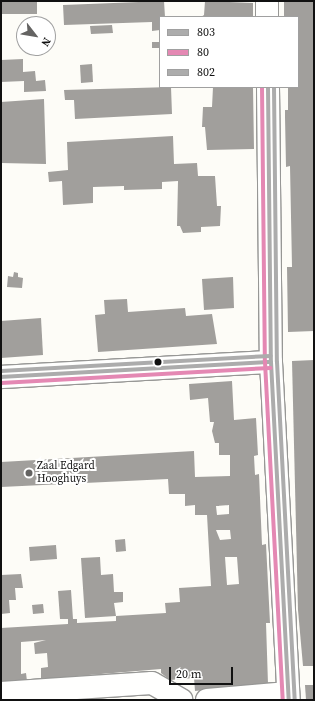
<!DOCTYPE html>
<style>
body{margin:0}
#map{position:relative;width:315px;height:701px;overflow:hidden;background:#fdfcf7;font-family:"Source Serif 4",serif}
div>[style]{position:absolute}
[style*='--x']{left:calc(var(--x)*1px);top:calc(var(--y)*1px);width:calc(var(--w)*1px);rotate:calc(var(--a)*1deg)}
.building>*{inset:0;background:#a19f9c}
.roads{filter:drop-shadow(1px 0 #979795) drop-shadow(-1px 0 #979795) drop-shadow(0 1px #979795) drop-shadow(0 -1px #979795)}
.minor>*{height:22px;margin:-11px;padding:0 11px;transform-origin:11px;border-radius:11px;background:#fffffe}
.bus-1>*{height:4px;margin:-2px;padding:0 2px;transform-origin:2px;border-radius:2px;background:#acacac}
.bus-2>*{height:4px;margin:-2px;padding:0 2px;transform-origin:2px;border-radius:2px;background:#e488b3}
.bus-3>*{height:4px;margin:-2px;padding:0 2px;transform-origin:2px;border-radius:2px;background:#acacac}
.dots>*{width:11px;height:11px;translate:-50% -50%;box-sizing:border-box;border:2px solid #fff;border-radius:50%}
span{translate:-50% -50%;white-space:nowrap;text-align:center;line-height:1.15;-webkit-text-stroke:4px #fff;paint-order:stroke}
.poi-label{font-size:11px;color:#111}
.left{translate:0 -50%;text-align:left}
.frame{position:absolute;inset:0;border:2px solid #111;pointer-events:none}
.legend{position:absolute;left:159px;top:16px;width:140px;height:72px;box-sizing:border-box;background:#fff;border:1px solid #a0a0a0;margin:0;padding:5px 7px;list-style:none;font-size:12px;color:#111}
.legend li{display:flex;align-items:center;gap:8px;height:20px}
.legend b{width:20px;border:1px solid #a0a0a0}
.north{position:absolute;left:16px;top:16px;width:40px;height:40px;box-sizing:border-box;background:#fff;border:1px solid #a0a0a0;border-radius:50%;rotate:121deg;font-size:11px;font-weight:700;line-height:16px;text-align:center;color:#111}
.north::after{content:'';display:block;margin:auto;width:14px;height:18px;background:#646362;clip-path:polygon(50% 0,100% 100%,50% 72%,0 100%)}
.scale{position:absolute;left:169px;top:667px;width:64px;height:18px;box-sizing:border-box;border:2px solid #111;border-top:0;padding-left:5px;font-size:12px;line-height:14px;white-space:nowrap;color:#111;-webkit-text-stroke:3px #fff;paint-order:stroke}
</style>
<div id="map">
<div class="building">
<div style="clip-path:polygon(1px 1px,37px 1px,37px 14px,1px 14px)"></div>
<div style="clip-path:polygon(164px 1px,165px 17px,160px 17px,160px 30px,152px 31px,152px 22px,64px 25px,63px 5px)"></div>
<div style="clip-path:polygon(205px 1px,253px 3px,253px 17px,201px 17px,204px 15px)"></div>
<div style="clip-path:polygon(284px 1px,314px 1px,314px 331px,288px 332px,287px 267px,292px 267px,290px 166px,286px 167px,285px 117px,285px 110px,288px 110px,288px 87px,298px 87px,298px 17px,284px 17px)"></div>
<div style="clip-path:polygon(112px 25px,113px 33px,91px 34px,90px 26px)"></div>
<div style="clip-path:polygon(48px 27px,53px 27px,53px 39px,48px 39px)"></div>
<div style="clip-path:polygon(152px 42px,160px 42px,160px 48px,152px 48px)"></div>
<div style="clip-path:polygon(36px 48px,43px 48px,43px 55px,36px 55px)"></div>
<div style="clip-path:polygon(23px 59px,23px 72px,35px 71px,36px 81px,45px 80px,46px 91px,24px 92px,24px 81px,1px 82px,1px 60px)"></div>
<div style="clip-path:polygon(92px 64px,93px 82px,81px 83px,80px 65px)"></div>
<div style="clip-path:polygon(171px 87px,172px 114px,75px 119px,74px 100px,65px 100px,64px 90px)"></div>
<div style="clip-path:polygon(213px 87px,253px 87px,254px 149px,207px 150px,205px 127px,202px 127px,203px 107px,212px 107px)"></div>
<div style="clip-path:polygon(44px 99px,46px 164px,1px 163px,1px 102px)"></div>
<div style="clip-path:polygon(173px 136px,174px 164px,197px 163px,198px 176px,215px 176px,217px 206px,221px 206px,220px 226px,201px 227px,201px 232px,183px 233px,180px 226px,177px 226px,178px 181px,162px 182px,162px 189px,124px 190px,124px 186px,93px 187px,93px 203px,63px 205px,62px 181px,49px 182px,48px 172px,68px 170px,67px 142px)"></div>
<div style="clip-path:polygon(14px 272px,18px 273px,18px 277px,23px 278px,22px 288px,7px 287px,8px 276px,13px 277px)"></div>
<div style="clip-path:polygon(233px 277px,234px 308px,204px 310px,202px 279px)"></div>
<div style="clip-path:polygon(127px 299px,128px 312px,185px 308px,186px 316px,212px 314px,217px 344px,98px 352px,95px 315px,105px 314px,104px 300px)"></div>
<div style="clip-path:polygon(41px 318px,43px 355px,1px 358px,1px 321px)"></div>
<div style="clip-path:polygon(314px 360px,314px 666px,303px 666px,298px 610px,292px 361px)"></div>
<div style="clip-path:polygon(evenodd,232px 381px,234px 420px,256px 418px,258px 455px,254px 456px,255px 475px,259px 474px,262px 545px,266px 544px,270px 623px,266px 623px,268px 684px,195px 691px,194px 678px,170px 680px,161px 673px,161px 669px,41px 679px,41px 668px,48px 667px,47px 653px,35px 654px,34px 643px,46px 640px,21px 642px,21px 674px,26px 673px,27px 681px,1px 683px,1px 628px,68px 624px,68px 619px,60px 619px,58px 591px,71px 590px,73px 619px,77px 619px,77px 623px,116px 621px,116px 616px,166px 613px,165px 603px,180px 602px,179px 588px,211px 586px,207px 515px,195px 515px,195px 505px,185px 506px,185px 494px,169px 494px,168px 479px,1px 487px,1px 462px,194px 451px,195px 477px,230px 476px,230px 455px,219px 455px,219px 443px,215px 443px,212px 431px,214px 422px,210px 422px,208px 398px,190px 400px,189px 384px,232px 381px,229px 505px,229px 514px,217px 515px,216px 506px,229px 505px,232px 381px,216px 530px,230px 530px,231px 539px,220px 540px,216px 530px,232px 381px,225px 557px,237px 557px,239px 584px,227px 585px,225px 557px)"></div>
<div style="clip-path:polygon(125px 539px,126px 551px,116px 552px,115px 540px)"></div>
<div style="clip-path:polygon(56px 545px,57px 559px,30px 561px,29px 547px)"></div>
<div style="clip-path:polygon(100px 557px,101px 575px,113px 574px,114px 592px,123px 592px,123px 602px,114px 603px,116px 616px,85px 618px,81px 558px)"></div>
<div style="clip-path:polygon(21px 574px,23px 588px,15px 588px,16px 600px,9px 600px,10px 613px,1px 614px,1px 575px)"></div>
<div style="clip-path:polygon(43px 604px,44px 613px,33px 614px,32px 605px)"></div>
<div style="clip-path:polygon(305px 685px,314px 685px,314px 700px,306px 700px)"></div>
</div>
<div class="roads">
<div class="minor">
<div style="--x:267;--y:1;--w:16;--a:90"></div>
<div style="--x:268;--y:87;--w:275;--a:89.4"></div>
<div style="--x:271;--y:362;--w:338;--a:87"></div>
<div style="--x:1;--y:377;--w:270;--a:-3.2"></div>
<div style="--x:1;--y:693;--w:151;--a:-3.8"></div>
<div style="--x:152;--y:683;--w:34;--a:30"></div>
<div style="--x:207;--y:700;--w:81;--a:-4.9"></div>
</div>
</div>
<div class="bus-1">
<div style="--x:268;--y:87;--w:275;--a:89.4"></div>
<div style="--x:271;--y:362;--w:338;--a:87"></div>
<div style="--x:1;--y:377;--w:270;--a:-3.2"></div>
</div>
<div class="bus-2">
<div style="--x:262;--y:87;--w:275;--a:89.4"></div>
<div style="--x:265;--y:362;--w:338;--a:87"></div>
<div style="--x:1;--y:383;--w:270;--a:-3.2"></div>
</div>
<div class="bus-3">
<div style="--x:274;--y:87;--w:275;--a:89.4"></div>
<div style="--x:277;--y:362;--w:338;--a:87"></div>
<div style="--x:1;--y:371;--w:270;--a:-3.2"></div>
</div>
<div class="dots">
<div style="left:158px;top:362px;background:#111"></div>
<div style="left:29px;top:473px;background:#646362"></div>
</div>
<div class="poi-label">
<span class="left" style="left:37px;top:473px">Zaal Edgard<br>Hooghuys</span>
</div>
<div class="frame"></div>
<ul class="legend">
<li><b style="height:5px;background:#acacac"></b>803</li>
<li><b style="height:5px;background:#e488b3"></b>80</li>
<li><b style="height:5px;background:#acacac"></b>802</li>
</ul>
<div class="north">N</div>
<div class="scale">20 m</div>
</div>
